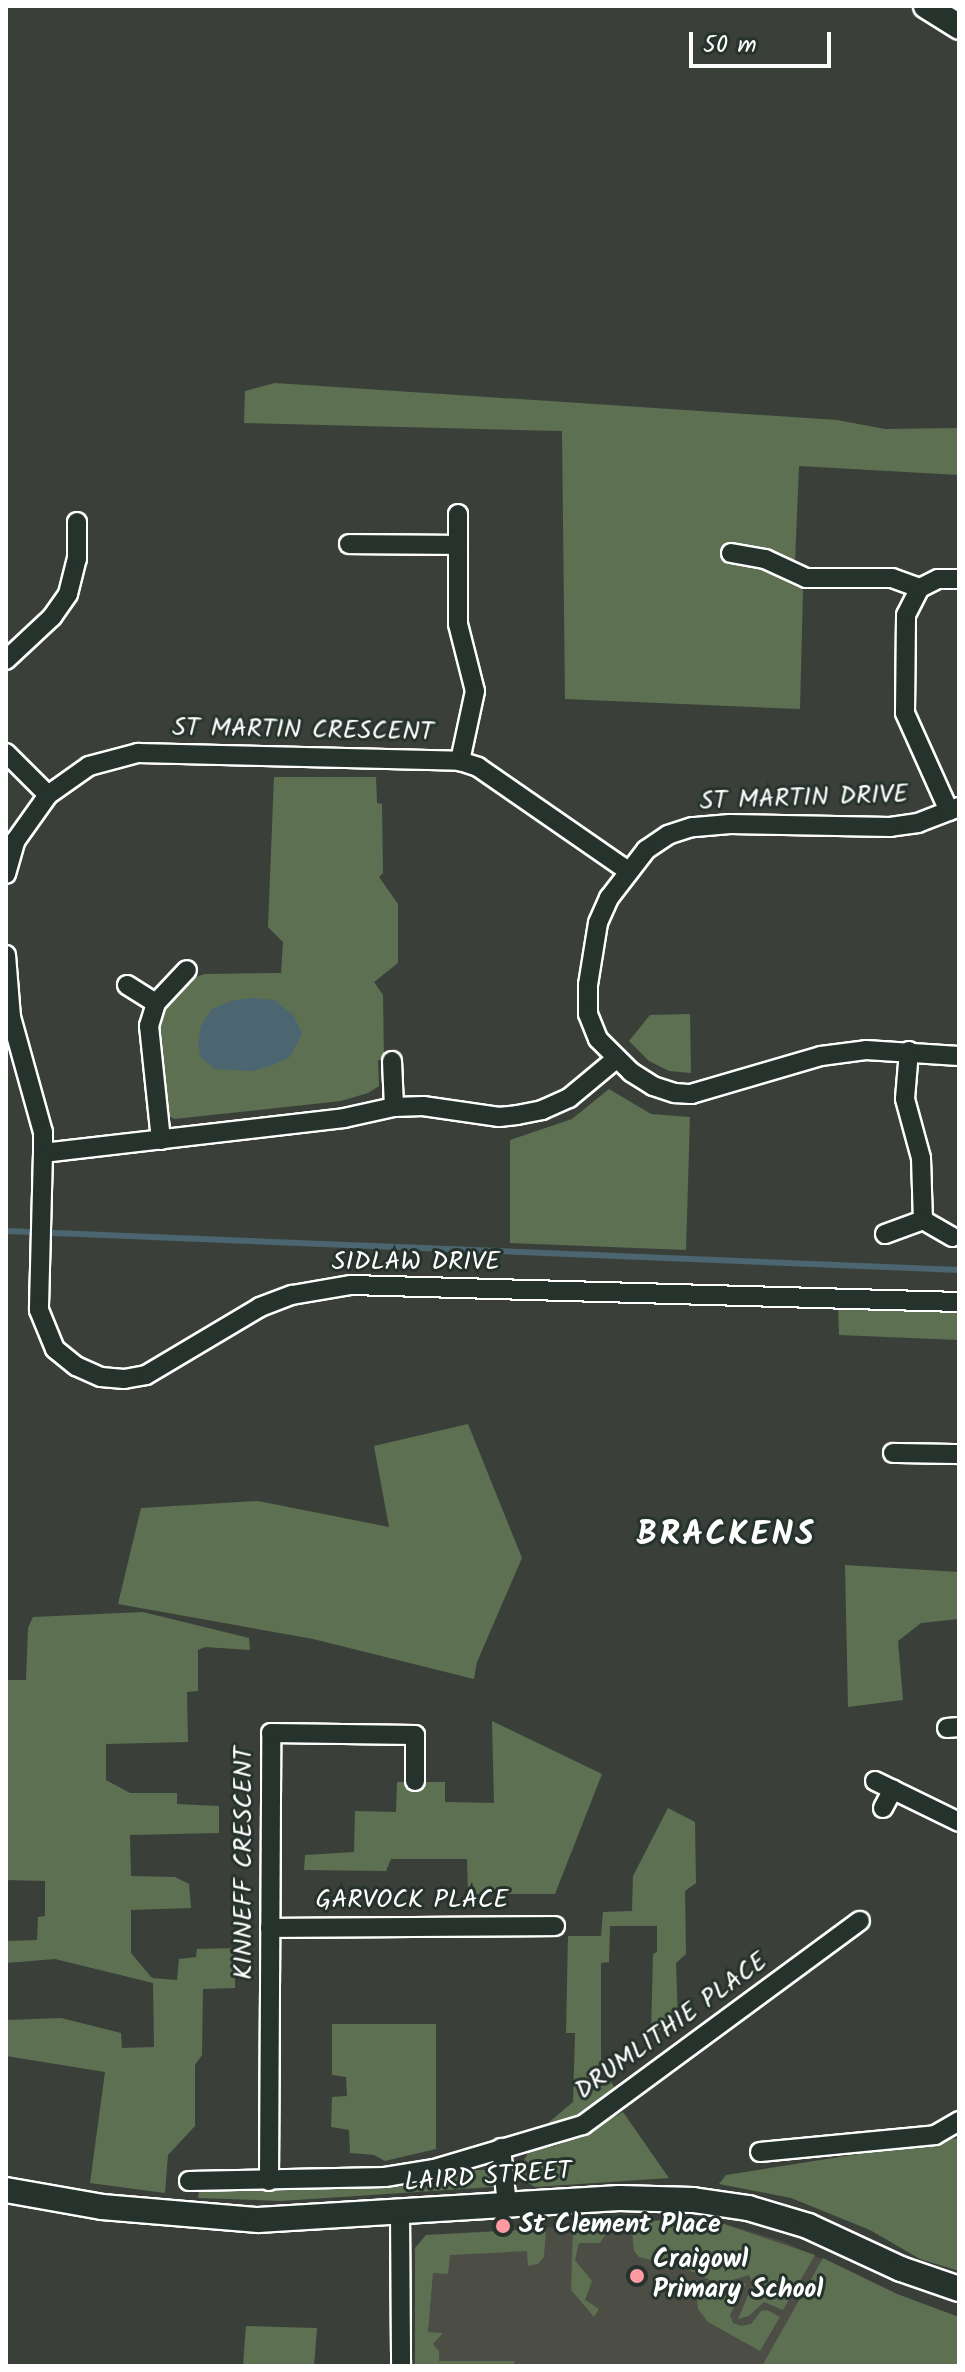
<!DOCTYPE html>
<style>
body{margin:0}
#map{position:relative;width:965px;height:2372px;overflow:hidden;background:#3a4039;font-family:Kalam,sans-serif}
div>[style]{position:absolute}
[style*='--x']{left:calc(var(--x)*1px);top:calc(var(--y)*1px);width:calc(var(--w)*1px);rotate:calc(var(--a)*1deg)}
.built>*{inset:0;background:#4c4d45}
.green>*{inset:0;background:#5d7052}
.water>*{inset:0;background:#4b6670}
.stream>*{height:6px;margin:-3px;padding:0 3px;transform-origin:3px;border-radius:3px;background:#4b6670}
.roads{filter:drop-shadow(2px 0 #fff) drop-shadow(-2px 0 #fff) drop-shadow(0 2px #fff) drop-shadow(0 -2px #fff)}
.street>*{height:18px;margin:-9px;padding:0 9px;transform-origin:9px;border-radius:9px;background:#26332d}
.secondary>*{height:24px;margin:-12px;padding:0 12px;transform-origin:12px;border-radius:12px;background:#26332d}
.dots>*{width:22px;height:22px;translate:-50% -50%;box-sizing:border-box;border:4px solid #26332d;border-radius:50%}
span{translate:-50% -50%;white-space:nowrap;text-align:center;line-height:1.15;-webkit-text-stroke:6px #26332d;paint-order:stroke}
.street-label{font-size:26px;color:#fff}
.poi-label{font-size:26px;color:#fff;font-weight:700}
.left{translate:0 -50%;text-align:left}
.district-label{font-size:34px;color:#fff;font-weight:700;letter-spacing:2px}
.frame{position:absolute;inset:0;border:8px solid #fff;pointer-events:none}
.scale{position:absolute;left:689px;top:32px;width:142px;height:36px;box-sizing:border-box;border:4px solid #fff;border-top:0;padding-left:10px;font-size:24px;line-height:28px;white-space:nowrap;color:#fff;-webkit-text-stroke:6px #26332d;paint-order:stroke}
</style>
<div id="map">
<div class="built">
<div style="clip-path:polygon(668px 2220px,724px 2224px,782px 2241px,897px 2294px,959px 2317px,959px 2366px,415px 2366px,415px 2249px,426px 2235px)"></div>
</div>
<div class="green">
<div style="clip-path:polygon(275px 383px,837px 420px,885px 429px,959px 428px,959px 475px,799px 466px,795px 562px,803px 592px,800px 709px,565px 699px,562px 431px,244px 423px,245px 391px)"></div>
<div style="clip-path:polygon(274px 777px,376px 777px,377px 803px,382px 804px,383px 873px,379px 877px,398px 904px,398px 963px,374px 982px,383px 995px,384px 1060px,378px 1060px,379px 1086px,368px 1093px,341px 1101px,174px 1119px,166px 1114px,156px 1027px,163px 1006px,189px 979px,205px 974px,281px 973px,283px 942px,268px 927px)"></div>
<div style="clip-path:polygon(690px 1014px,691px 1073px,669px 1071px,649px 1061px,629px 1041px,650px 1015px)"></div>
<div style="clip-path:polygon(609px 1089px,651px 1114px,690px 1117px,686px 1250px,510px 1243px,510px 1140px,572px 1119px)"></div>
<div style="clip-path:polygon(838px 1307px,959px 1313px,959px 1340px,839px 1335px)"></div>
<div style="clip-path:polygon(468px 1424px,522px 1558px,477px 1662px,474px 1679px,313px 1639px,118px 1604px,141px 1508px,258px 1501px,389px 1527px,374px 1446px)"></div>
<div style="clip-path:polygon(845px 1565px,959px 1572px,959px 1619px,921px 1623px,898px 1641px,903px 1700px,848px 1707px)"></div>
<div style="clip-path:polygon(143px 1612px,249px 1638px,250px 1650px,205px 1647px,198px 1650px,198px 1691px,187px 1692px,188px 1742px,106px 1744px,106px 1780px,130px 1793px,177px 1793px,177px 1804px,219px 1806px,219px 1833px,130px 1835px,131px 1876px,175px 1877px,189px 1884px,191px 1908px,131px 1910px,131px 1953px,152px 1978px,177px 1980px,179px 1959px,196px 1957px,197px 1949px,235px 1948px,235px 1988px,203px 1989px,202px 2055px,195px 2065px,195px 2126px,168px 2155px,165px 2193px,90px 2183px,105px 2072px,6px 2056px,6px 2020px,61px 2018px,121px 2033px,122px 2048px,154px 2047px,153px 1983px,55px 1959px,6px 1963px,6px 1941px,37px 1940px,38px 1917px,45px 1916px,45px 1881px,6px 1880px,7px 1680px,26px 1680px,28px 1628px,33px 1617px)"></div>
<div style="clip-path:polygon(492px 1721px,602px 1774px,555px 1894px,468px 1894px,467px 1859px,391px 1859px,386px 1871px,304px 1870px,305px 1855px,354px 1852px,355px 1811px,396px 1812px,397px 1782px,445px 1782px,445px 1802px,494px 1803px)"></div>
<div style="clip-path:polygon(668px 1808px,695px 1822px,696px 1883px,685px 1891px,686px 1954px,676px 1963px,678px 2019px,651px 2034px,653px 1954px,657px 1952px,657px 1926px,610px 1926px,609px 1962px,601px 1963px,601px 2077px,611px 2082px,617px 2092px,581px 2117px,553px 2126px,548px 2123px,573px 2102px,575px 2033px,566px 2033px,568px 1936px,601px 1936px,603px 1912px,632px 1911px,633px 1876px)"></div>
<div style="clip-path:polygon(332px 2024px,436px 2024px,436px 2149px,385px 2161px,374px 2155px,350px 2153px,349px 2130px,331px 2127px,332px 2097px,347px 2096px,346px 2077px,332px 2075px)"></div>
<div style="clip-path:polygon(623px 2112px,669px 2178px,535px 2187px,523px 2180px,522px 2164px,529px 2151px,555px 2146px,582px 2135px)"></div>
<div style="clip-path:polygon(959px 2138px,959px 2271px,920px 2259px,870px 2230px,791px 2198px,719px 2184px,726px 2175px)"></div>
<div style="clip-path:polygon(477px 2170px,493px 2170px,496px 2183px,493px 2187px,281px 2201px,198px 2198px,199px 2190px,412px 2182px)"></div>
<div style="clip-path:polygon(668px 2220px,724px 2224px,815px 2255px,783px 2310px,764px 2302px,749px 2316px,738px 2319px,753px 2284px,749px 2275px,719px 2284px,686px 2269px,639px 2257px,634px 2251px,631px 2222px)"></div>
<div style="clip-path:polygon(612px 2224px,600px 2243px,579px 2243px,575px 2260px,592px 2281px,585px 2300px,599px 2309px,594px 2317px,571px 2290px,573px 2227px)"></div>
<div style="clip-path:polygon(546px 2229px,544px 2257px,538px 2264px,528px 2266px,527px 2251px,450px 2255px,448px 2274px,433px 2273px,428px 2332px,443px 2333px,433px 2344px,439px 2351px,439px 2361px,515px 2361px,512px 2366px,415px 2366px,415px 2248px,426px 2235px)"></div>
<div style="clip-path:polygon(823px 2258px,897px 2294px,959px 2317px,959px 2366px,762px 2366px)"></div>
<div style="clip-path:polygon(695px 2281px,716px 2289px,746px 2283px,730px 2315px,733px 2323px,741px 2326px,751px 2324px,761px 2311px,767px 2310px,780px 2317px,760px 2351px,708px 2322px,698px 2309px)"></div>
<div style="clip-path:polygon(246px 2326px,317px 2328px,314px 2366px,243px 2366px)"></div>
</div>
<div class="water">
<div style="clip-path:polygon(250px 998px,274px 1000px,294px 1016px,302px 1034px,290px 1057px,273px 1065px,253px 1071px,215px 1069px,201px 1058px,198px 1044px,201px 1026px,211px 1010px,231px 1001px)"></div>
</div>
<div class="stream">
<div style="--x:6;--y:1231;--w:954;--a:2.34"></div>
</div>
<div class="roads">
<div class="street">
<div style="--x:458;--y:514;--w:110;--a:90"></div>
<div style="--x:458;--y:624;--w:69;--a:75.8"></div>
<div style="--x:475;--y:691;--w:72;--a:102.1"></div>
<div style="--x:349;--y:544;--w:109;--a:0.5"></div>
<div style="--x:731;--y:553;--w:35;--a:10"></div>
<div style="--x:765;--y:559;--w:45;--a:24.9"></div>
<div style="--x:806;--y:578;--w:86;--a:0"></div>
<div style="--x:892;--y:578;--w:30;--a:20"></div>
<div style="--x:6;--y:660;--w:63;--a:-43.1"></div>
<div style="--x:52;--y:617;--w:28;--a:-55"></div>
<div style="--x:68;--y:594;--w:36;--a:-76"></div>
<div style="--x:77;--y:559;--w:37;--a:-90"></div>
<div style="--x:6;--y:753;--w:59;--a:45"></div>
<div style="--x:959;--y:807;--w:44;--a:158.7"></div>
<div style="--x:918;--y:823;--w:28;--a:172"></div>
<div style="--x:890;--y:827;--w:160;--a:-178.9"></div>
<div style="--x:730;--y:824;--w:38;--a:175"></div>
<div style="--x:692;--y:827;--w:25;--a:162"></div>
<div style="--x:668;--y:835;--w:27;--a:146"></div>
<div style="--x:646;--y:850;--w:61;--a:127.6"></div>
<div style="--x:609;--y:898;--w:27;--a:114"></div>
<div style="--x:598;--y:923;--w:63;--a:99.2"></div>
<div style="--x:588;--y:985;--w:29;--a:90"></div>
<div style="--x:588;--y:1014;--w:27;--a:68"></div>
<div style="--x:598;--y:1039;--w:47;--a:45"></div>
<div style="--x:631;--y:1072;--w:26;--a:32"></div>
<div style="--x:653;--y:1086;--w:23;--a:18"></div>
<div style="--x:675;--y:1093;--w:16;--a:4"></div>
<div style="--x:691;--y:1094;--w:135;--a:-16.3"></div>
<div style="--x:821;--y:1056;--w:45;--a:-7.6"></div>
<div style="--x:866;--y:1050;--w:93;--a:3.7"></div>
<div style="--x:949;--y:811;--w:107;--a:-114.2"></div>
<div style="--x:905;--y:713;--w:98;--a:-89.4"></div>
<div style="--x:906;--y:615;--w:30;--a:-63"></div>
<div style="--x:920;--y:588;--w:20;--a:-27"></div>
<div style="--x:938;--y:579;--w:21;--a:0"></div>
<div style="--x:6;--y:874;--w:35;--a:-74"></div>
<div style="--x:16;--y:840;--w:55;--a:-54.6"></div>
<div style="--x:48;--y:795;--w:50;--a:-35.3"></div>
<div style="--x:89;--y:766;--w:51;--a:-14.9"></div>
<div style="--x:138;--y:753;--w:322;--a:1.4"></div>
<div style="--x:460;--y:761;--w:19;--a:18"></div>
<div style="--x:478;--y:767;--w:181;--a:34.7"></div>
<div style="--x:6;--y:955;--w:62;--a:85.4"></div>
<div style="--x:11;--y:1017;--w:119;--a:74.5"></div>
<div style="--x:43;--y:1132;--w:21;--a:90"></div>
<div style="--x:43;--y:1153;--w:303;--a:-6.6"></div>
<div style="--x:344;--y:1118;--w:51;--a:-12.4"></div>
<div style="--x:394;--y:1107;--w:29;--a:-2"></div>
<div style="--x:423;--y:1106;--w:77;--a:8.2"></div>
<div style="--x:499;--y:1117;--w:18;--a:-6"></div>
<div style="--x:517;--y:1115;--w:25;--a:-11"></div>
<div style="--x:542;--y:1110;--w:30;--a:-24"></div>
<div style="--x:569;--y:1098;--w:61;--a:-39.7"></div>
<div style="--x:127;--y:985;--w:34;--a:32"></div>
<div style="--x:909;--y:1051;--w:48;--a:94.8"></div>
<div style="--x:905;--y:1099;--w:61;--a:74.8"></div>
<div style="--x:921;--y:1158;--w:62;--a:88.2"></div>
<div style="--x:392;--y:1061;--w:46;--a:87.5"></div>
<div style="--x:161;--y:1140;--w:115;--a:-96"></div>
<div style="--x:149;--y:1026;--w:24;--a:-73"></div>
<div style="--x:156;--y:1003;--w:45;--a:-46.8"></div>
<div style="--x:43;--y:1153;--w:157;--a:91.5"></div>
<div style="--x:39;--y:1310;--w:42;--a:67.7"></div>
<div style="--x:55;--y:1349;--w:27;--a:39"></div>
<div style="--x:76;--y:1366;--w:27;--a:24"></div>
<div style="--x:101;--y:1377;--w:23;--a:5"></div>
<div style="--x:124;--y:1379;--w:22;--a:-10"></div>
<div style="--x:146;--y:1375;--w:133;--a:-30.8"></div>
<div style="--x:260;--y:1307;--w:34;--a:-21"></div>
<div style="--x:292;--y:1295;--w:60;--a:-9.6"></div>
<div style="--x:351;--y:1285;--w:608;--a:1.6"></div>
<div style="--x:885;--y:1234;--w:40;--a:-20.2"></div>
<div style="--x:923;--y:1220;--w:34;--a:30"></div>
<div style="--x:893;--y:1453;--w:66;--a:0.9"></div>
<div style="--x:947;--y:1728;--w:12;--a:-5"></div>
<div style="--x:875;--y:1781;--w:93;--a:26"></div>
<div style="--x:883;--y:1808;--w:21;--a:-62"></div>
<div style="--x:270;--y:1928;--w:285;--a:-0.4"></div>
<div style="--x:501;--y:2148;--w:57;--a:84"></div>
<div style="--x:760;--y:2152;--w:176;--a:-5.5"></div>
<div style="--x:935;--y:2135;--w:28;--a:-30"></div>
<div style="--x:189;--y:2181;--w:196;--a:-1.2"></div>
<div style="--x:385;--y:2177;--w:50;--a:-9.3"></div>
<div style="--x:434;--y:2169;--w:155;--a:-16.5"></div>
<div style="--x:583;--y:2125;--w:344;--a:-36.4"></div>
<div style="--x:269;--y:2181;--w:448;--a:-89.7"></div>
<div style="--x:271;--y:1733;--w:144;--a:0.8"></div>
<div style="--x:415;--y:1735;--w:46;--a:90"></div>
<div style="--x:400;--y:2212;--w:154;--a:89.6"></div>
</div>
<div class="secondary">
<div style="--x:926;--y:6;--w:39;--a:32"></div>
<div style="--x:6;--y:2190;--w:97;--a:10"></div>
<div style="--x:102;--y:2207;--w:157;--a:4.8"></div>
<div style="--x:258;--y:2220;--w:362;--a:-3.5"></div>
<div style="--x:619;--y:2198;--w:74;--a:1.5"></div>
<div style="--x:693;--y:2200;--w:56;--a:8.3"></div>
<div style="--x:748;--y:2208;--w:63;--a:16.7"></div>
<div style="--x:808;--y:2226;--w:102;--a:24.8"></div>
<div style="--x:901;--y:2269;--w:61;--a:19"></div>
</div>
</div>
<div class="dots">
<div style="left:503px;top:2226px;background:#ff9aa2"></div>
<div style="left:637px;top:2276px;background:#ff9aa2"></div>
</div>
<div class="street-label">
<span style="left:303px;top:731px;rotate:1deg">ST MARTIN CRESCENT</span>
<span style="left:804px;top:799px;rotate:-2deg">ST MARTIN DRIVE</span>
<span style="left:416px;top:1263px">SIDLAW DRIVE</span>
<span style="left:245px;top:1863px;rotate:-90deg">KINNEFF CRESCENT</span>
<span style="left:412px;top:1901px">GARVOCK PLACE</span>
<span style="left:672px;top:2027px;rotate:-36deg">DRUMLITHIE PLACE</span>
<span style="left:488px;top:2178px;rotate:-4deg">LAIRD STREET</span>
</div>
<div class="poi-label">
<span class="left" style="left:519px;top:2226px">St Clement Place</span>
<span class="left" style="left:653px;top:2276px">Craigowl<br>Primary School</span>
</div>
<div class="district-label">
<span style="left:726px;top:1536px">BRACKENS</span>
</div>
<div class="frame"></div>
<div class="scale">50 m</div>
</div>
